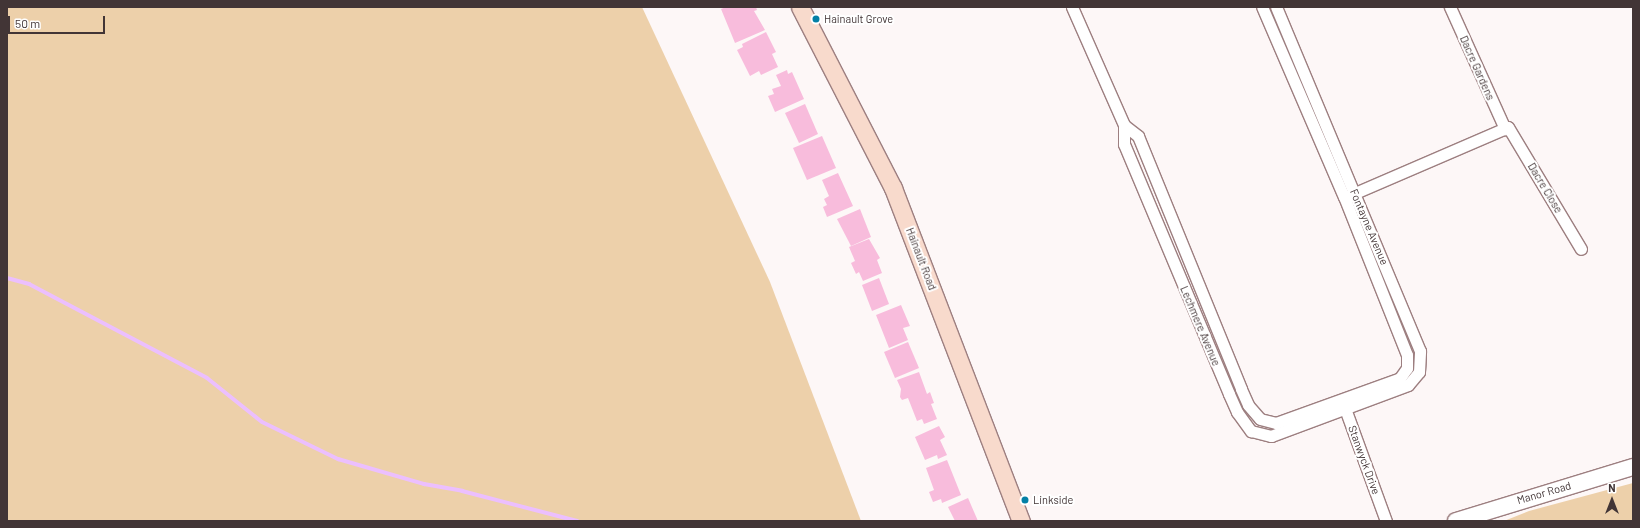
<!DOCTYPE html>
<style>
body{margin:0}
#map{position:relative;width:1640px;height:528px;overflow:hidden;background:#fdf7f7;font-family:Barlow,sans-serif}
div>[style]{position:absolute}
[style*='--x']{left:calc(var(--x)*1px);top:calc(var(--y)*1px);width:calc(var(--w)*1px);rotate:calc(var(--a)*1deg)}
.green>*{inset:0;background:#edd0aa}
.stream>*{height:4px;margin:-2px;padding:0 2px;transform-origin:2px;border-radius:2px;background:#ecbffe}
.building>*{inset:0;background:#f8bcdc}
.roads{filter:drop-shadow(1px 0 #9d7f80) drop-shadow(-1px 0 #9d7f80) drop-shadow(0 1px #9d7f80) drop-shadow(0 -1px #9d7f80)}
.street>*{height:11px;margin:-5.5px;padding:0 5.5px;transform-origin:5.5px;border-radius:5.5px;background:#fff}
.secondary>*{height:16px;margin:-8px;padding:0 8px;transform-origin:8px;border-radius:8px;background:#fff}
.primary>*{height:17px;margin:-8.5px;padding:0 8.5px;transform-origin:8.5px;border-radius:8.5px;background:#f8dacc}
.dots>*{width:11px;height:11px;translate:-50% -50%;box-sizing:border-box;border:2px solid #fff;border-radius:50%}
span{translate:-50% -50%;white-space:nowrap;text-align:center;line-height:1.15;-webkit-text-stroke:4px #fff;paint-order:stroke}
.poi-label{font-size:11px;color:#423536}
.left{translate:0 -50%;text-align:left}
.street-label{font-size:11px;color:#423536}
.frame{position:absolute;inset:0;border:8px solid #423536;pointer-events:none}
.north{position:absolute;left:1592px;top:480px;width:40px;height:40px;-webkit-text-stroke:3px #fff;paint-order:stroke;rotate:0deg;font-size:11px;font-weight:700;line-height:16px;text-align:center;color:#423536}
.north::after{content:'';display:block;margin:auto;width:14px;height:18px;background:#423536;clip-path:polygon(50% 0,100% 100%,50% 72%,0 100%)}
.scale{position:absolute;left:8px;top:16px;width:97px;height:18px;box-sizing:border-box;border:2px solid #423536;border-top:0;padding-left:5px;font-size:12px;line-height:14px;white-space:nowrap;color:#423536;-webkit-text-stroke:3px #fff;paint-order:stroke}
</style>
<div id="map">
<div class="green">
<div style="clip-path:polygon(7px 7px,642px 7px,770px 282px,861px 521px,7px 521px)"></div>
<div style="clip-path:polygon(1633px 483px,1633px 521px,1504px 521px,1529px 511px)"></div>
</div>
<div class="stream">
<div style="--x:7;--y:278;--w:23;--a:15"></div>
<div style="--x:29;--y:284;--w:201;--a:27.8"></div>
<div style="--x:207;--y:378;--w:70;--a:38.7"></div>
<div style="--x:262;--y:422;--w:85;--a:26"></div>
<div style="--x:338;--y:459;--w:90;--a:16.2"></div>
<div style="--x:424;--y:484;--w:39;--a:10"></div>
<div style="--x:462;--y:491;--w:119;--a:14.6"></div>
</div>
<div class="building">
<div style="clip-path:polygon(726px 7px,756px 7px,757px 10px,754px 11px,765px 30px,735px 43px,721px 9px)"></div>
<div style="clip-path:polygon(766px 32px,776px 52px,772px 54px,778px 67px,761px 75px,759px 71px,750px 76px,737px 50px,743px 47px,742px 44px)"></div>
<div style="clip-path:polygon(787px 70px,788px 74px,792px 72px,804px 99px,775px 112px,768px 96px,774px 94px,772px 89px,781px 86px,776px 75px)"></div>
<div style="clip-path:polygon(805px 104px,818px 134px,799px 143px,785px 113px)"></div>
<div style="clip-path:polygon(822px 136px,836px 168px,807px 180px,793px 148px)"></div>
<div style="clip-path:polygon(838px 173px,853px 206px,827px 217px,823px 207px,827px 205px,824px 199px,829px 196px,822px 180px)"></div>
<div style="clip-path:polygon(860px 209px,871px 237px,851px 246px,837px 219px)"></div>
<div style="clip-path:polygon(869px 239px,880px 258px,877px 260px,882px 273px,863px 281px,859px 272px,856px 274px,851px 263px,855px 261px,849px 247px)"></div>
<div style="clip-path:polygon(879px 278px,889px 304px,872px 311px,862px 285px)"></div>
<div style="clip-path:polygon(901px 305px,910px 326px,903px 328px,908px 340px,889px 348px,876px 315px)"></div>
<div style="clip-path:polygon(908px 342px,919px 368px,895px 378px,884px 352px)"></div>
<div style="clip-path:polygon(919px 372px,927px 394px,930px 392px,934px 403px,931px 404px,937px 419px,924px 424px,922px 419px,917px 421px,908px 398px,902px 400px,900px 397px,901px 389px,897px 380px)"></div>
<div style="clip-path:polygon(939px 426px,945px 437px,940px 440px,947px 455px,938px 459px,937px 455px,925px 460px,915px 437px)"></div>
<div style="clip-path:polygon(947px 460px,961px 495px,942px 503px,941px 499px,933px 502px,929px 492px,934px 490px,926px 468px)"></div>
<div style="clip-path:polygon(968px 498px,978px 521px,955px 521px,948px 507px)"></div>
</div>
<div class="roads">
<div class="street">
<div style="--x:1072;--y:7;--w:129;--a:66.2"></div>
<div style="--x:1124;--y:125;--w:19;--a:90"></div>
<div style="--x:1124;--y:144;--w:271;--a:67.2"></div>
<div style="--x:1229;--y:394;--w:20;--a:66"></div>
<div style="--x:1237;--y:412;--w:24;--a:54"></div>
<div style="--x:1251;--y:431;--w:21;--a:14"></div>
<div style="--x:1271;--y:436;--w:146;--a:-20.4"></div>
<div style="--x:1408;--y:385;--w:17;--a:-50"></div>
<div style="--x:1419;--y:372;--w:21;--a:-87"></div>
<div style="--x:1420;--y:351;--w:373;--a:-112.7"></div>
<div style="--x:1450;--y:7;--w:134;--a:65.7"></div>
<div style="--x:1124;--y:125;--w:18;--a:38"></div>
<div style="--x:1138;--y:136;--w:273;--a:67.8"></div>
<div style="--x:1241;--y:389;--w:17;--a:66"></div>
<div style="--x:1248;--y:405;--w:18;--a:49"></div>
<div style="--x:1260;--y:419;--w:16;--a:14"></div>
<div style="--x:1276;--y:423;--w:132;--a:-19.9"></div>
<div style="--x:1400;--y:378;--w:12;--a:-55"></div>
<div style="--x:1407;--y:368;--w:13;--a:-90"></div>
<div style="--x:1407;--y:355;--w:170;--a:-111.7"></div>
<div style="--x:1344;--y:197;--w:207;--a:-113.3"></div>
<div style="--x:1348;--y:196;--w:174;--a:-23.3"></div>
<div style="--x:1508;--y:127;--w:142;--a:59.1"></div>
<div style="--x:1343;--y:403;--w:126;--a:70"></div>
</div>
<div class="secondary">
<div style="--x:1456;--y:521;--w:185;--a:-17"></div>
</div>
<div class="primary">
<div style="--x:800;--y:7;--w:203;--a:62.8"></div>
<div style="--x:893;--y:188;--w:357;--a:69"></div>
</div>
</div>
<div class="dots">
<div style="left:816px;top:19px;background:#0480a6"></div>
<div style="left:1025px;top:500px;background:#0480a6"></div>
</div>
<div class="poi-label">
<span class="left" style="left:824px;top:19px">Hainault Grove</span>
<span class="left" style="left:1033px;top:500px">Linkside</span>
</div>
<div class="street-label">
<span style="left:1477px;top:68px;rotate:66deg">Dacre Gardens</span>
<span style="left:1545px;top:188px;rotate:59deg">Dacre Close</span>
<span style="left:1369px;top:227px;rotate:67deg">Fontayne Avenue</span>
<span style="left:921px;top:259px;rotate:69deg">Hainault Road</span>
<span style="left:1200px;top:326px;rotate:67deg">Lechmere Avenue</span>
<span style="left:1364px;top:460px;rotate:70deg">Stanwyck Drive</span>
<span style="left:1544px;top:493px;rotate:-16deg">Manor Road</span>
</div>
<div class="frame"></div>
<div class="north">N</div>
<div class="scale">50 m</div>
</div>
